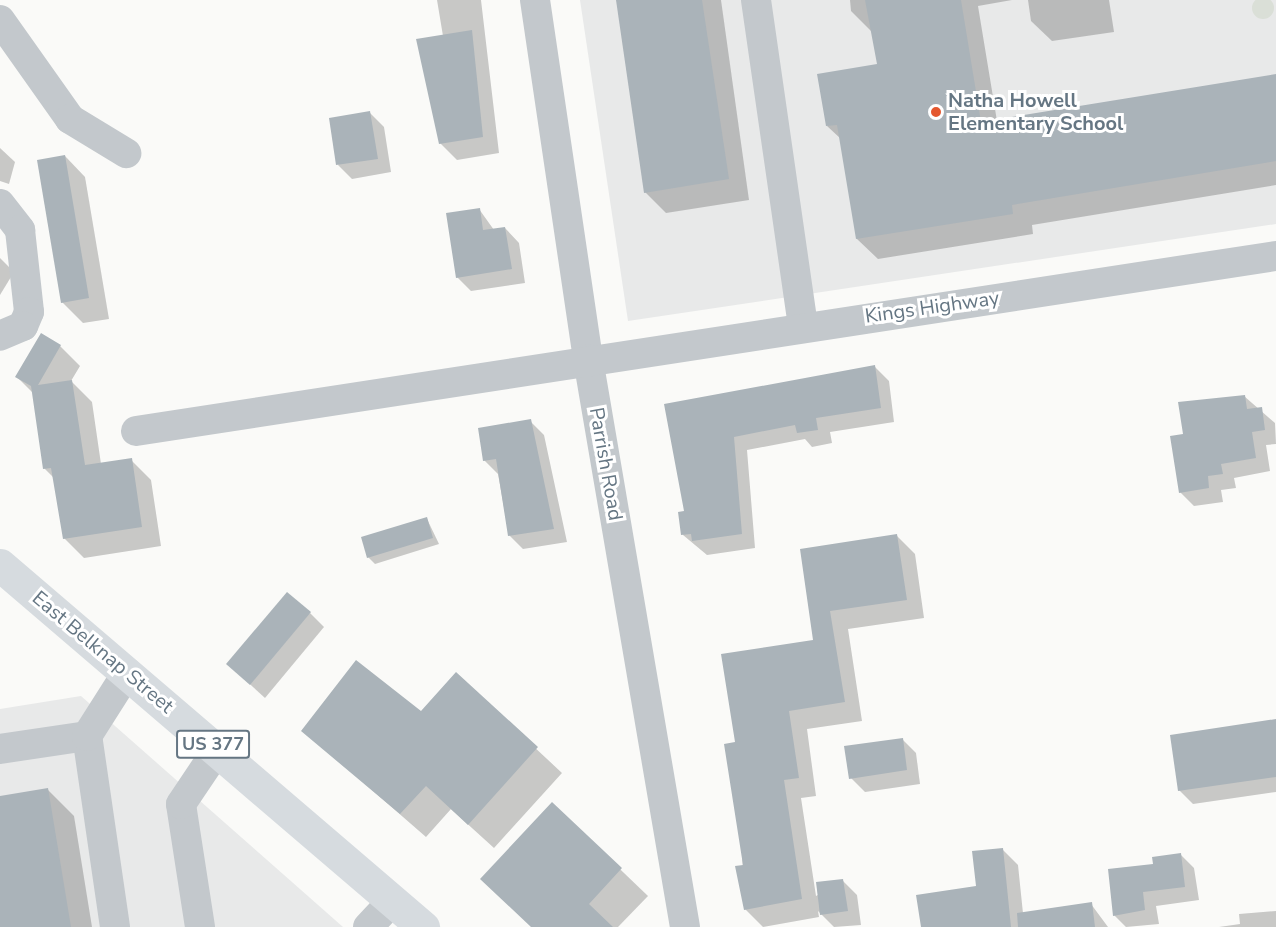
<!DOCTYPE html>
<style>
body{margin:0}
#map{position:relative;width:1276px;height:927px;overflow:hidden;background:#fafaf8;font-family:"Nunito Sans",sans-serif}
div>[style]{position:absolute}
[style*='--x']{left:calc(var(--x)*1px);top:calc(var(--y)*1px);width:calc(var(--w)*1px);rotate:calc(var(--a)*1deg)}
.built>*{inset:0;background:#e8e9e9}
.green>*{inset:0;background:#dadfd7}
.round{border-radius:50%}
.shadow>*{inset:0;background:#0003}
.building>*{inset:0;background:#aab3b9}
.minor>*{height:30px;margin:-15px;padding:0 15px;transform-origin:15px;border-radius:15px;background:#c3c8cc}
.major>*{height:33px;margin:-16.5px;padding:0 16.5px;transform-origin:16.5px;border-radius:16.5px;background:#d6dbdf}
.dots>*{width:16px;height:16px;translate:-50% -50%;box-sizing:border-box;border:3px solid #fff;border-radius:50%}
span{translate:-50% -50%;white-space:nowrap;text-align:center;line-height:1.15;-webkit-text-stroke:6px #fff;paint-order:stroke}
.shield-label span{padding:2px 4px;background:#fff;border:2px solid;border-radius:4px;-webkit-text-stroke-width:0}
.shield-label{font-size:18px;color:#657683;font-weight:700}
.poi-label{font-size:20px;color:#657683;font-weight:700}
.left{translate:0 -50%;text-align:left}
.street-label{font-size:20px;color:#657683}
</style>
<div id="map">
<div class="built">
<div style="clip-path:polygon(580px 0,1276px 0,1276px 224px,628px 321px)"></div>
<div style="clip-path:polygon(81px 696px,343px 927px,0 927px,0 709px)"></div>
</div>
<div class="green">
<div class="round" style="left:1252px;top:-3px;width:22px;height:22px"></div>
</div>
<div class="shadow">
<div style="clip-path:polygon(437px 0,481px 0,499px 153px,457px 160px,440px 143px,418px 40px,443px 36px)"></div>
<div style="clip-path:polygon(618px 0,721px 0,749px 200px,666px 213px,645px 192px)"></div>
<div style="clip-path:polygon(850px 0,1012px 0,978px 6px,997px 121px,1276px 76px,1276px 185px,1032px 225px,1033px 234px,878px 259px,857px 239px,841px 139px,827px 126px,878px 66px,872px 32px,851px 11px)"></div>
<div style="clip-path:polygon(1028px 0,1109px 0,1114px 32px,1052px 41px,1031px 21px)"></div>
<div style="clip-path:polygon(370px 113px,384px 127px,391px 172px,352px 179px,338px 165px)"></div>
<div style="clip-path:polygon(0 148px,15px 162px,9px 184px,0 181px)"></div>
<div style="clip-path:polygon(65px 156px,85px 177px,109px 319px,83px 323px,62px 302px)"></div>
<div style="clip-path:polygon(479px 209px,494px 230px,505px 228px,519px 243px,525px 283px,471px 291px,457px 277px)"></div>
<div style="clip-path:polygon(0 258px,14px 272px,0 295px)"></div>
<div style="clip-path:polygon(60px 346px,80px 366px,71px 381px,92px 402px,101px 464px,131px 460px,151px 480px,161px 546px,84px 558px,64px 538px,55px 479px,44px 468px,34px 394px,17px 377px)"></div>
<div style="clip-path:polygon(875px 367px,889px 381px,894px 422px,830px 432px,832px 443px,812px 447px,805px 439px,747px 450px,755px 548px,707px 555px,683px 535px,686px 512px,666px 406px)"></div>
<div style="clip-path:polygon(1244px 396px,1275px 423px,1276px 444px,1266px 445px,1270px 471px,1234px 478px,1236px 488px,1221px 490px,1223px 502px,1194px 506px,1180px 492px,1185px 435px)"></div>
<div style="clip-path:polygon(530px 421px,544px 435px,567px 542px,523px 549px,509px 535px,498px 474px,484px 460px)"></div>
<div style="clip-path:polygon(427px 519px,439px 544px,375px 564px,368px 557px)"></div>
<div style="clip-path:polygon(897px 536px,915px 554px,924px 618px,848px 629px,862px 721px,807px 729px,816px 796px,801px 798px,816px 896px,843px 881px,857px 895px,861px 925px,834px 927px,818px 911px,819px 917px,763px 927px,745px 909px,736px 743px,815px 641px,801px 550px)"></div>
<div style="clip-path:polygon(310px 613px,324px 627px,265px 698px,228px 664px)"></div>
<div style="clip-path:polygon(456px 674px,562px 773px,494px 848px,451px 809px,426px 837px,303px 730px,421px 713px)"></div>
<div style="clip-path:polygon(1276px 721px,1276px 792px,1193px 804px,1179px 790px)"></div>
<div style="clip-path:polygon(902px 739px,916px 753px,920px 784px,865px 792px,851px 778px)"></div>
<div style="clip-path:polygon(47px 789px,74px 816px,92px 927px,0 927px,0 797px)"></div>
<div style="clip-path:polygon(552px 804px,648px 896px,618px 927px,531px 927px)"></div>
<div style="clip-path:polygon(1002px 849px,1018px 865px,1024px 923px,1091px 904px,1108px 927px,922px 927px,978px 887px)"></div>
<div style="clip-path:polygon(1180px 854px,1194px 868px,1199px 900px,1156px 906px,1159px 924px,1126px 927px,1114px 915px,1154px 866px)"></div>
<div style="clip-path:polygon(1276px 911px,1276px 927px,1219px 927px,1240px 924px,1239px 914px)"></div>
</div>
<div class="building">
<div style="clip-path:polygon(616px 0,702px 0,729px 179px,644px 193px)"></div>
<div style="clip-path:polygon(865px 0,961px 0,981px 122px,1276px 74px,1276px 161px,1012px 205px,1013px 214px,856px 239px,837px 125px,826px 126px,817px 74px,877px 64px)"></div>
<div style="clip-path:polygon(472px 30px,483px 137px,439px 144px,416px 39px)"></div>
<div style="clip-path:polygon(370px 111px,378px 159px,336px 165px,329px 118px)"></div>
<div style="clip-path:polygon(65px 155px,89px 298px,61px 303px,37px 160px)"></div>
<div style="clip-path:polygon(480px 208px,483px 230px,505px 227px,512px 269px,456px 278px,446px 213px)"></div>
<div style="clip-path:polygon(41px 333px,61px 345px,38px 385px,72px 380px,85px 465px,132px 458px,142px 527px,63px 539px,51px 468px,43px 469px,31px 386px,15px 377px)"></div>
<div style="clip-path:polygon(875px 365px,881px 408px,816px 418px,818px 430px,797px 433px,795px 425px,734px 437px,742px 534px,692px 541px,691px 534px,681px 535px,678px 512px,684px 511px,664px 404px)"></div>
<div style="clip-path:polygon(1245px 395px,1247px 409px,1262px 407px,1265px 430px,1252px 432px,1256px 458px,1221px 464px,1223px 474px,1208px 476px,1209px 488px,1179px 493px,1170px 436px,1183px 434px,1178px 402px)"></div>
<div style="clip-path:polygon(531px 419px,554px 529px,508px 536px,496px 459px,483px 461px,478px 428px)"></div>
<div style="clip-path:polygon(427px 517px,433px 538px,367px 558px,361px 537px)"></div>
<div style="clip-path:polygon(897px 534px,907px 600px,830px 611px,845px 702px,789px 711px,799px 778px,784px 780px,802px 899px,744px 910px,735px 866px,743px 865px,724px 744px,735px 742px,721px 654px,813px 640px,800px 549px)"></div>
<div style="clip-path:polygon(287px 592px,311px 612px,250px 685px,226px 664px)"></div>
<div style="clip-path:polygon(356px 660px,421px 711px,456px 672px,538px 747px,468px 825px,426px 786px,400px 814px,301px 731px)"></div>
<div style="clip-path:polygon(1276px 719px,1276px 777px,1178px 791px,1170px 735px)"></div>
<div style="clip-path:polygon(903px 738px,907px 770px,849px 779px,844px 746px)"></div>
<div style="clip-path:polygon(48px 788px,71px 927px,0 927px,0 796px)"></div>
<div style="clip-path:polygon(552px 802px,622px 868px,589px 904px,613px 927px,531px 927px,480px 879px)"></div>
<div style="clip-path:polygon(1003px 848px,1011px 927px,921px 927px,916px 895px,976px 886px,972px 851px)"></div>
<div style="clip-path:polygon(1181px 853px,1185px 887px,1143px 892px,1145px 910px,1113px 916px,1108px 869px,1153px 864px,1152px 857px)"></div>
<div style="clip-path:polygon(843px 879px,848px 911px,820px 915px,816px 882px)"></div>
<div style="clip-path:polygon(1092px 902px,1095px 927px,1018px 927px,1017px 913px)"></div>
</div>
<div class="minor">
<div style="--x:535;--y:0;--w:363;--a:81.6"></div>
<div style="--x:588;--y:359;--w:576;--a:80.31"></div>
<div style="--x:756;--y:0;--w:329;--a:81.8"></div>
<div style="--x:0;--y:20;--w:121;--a:54.7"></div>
<div style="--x:70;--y:119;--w:66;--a:31.3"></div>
<div style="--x:0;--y:204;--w:33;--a:52"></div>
<div style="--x:20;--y:230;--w:82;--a:83.7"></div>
<div style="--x:29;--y:312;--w:15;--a:113"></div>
<div style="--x:23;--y:326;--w:25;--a:157"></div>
<div style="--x:136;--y:431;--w:1153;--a:-8.73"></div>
<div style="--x:0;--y:749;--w:88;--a:-8.5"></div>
<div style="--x:115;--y:927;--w:193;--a:-98.3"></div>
<div style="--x:87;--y:736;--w:75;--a:-57.6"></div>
<div style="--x:200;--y:927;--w:124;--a:-98.8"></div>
<div style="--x:181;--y:804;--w:66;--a:-56.1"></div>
<div style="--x:368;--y:927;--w:35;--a:-47"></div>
</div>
<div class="major">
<div style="--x:0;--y:565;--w:557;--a:40.56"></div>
</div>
<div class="dots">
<div style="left:936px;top:112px;background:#e4572e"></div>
</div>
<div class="shield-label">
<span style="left:213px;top:744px">US 377</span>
</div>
<div class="poi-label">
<span class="left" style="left:948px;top:112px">Natha Howell<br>Elementary School</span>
</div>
<div class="street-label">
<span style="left:932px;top:307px;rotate:-8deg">Kings Highway</span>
<span style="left:606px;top:464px;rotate:80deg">Parrish Road</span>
<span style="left:103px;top:652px;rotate:40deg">East Belknap Street</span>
</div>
</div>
